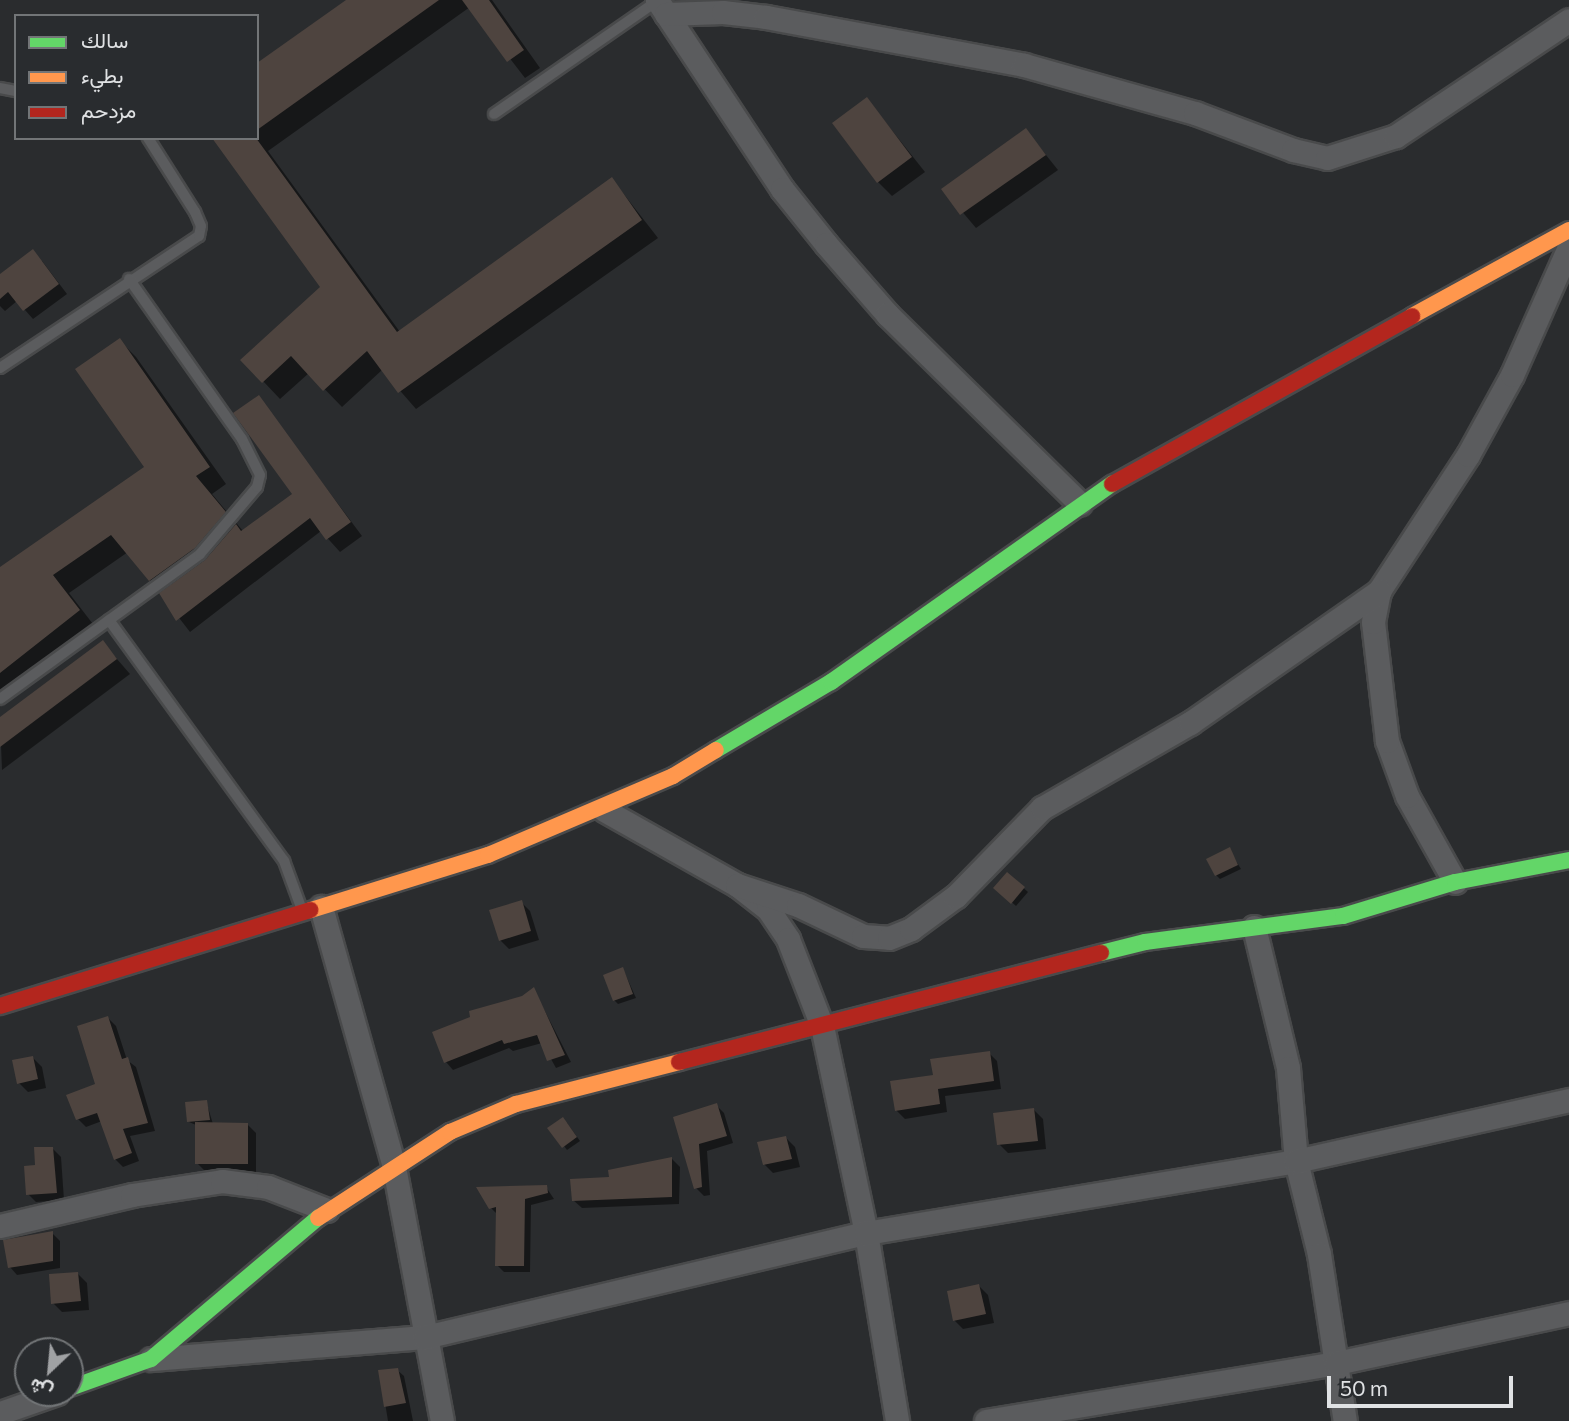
<!DOCTYPE html>
<meta charset="utf-8">
<style>
body{margin:0}
#map{position:relative;width:1569px;height:1421px;overflow:hidden;background:#2a2c2e;font-family:Commissioner,Vazirmatn,sans-serif}
div>[style]{position:absolute}
[style*='--x']{left:calc(var(--x)*1px);top:calc(var(--y)*1px);width:calc(var(--w)*1px);rotate:calc(var(--a)*1deg)}
.shadow>*{inset:0;background:#0007}
.building>*{inset:0;background:#4e443f}
.roads{filter:drop-shadow(2px 0 #494a4b) drop-shadow(-2px 0 #494a4b) drop-shadow(0 2px #494a4b) drop-shadow(0 -2px #494a4b)}
.lane>*{height:10px;margin:-5px;padding:0 5px;transform-origin:5px;border-radius:5px;background:#5b5c5e}
.street>*{height:23px;margin:-11.5px;padding:0 11.5px;transform-origin:11.5px;border-radius:11.5px;background:#5b5c5e}
.fast>*{height:16px;margin:-8px;padding:0 8px;transform-origin:8px;border-radius:8px;background:#63d668}
.slow>*{height:16px;margin:-8px;padding:0 8px;transform-origin:8px;border-radius:8px;background:#ff974d}
.jam>*{height:16px;margin:-8px;padding:0 8px;transform-origin:8px;border-radius:8px;background:#b3261e}
span{translate:-50% -50%;white-space:nowrap;text-align:center;line-height:1.15;-webkit-text-stroke:6px #292c2f;paint-order:stroke}
.legend{position:absolute;left:14px;top:14px;width:245px;height:126px;box-sizing:border-box;background:#292c2f;border:2px solid #727577;margin:0;padding:9px 12px;list-style:none;font-size:21px;color:#e0e2e4}
.legend li{display:flex;align-items:center;gap:14px;height:35px}
.legend b{width:35px;border:2px solid #727577}
.north{position:absolute;left:14px;top:1337px;width:70px;height:70px;box-sizing:border-box;background:#292c2f;border:2px solid #727577;border-radius:50%;rotate:206deg;font-size:19px;font-weight:700;line-height:28px;text-align:center;color:#e0e2e4}
.north::after{content:'';display:block;margin:auto;width:24px;height:32px;background:#a0a2a4;clip-path:polygon(50% 0,100% 100%,50% 72%,0 100%)}
.scale{position:absolute;left:1327px;top:1376px;width:186px;height:32px;box-sizing:border-box;border:4px solid #e0e2e4;border-top:0;padding-left:9px;font-size:21px;line-height:24px;white-space:nowrap;color:#e0e2e4;-webkit-text-stroke:5px #292c2f;paint-order:stroke}
</style>
<div id="map">
<div class="shadow">
<div style="clip-path:polygon(349px 0,492px 0,540px 68px,525px 78px,470px 7px,268px 151px,400px 332px,612px 179px,658px 238px,416px 409px,382px 370px,342px 407px,309px 373px,280px 399px,243px 360px,322px 287px,214px 138px,257px 138px,257px 65px)"></div>
<div style="clip-path:polygon(867px 99px,925px 172px,892px 196px,878px 182px)"></div>
<div style="clip-path:polygon(1026px 130px,1058px 170px,976px 228px,943px 189px)"></div>
<div style="clip-path:polygon(42px 261px,67px 294px,33px 319px,17px 301px,5px 311px,0 306px,0 276px)"></div>
<div style="clip-path:polygon(119px 340px,136px 357px,226px 484px,212px 494px,243px 531px,294px 494px,259px 398px,362px 536px,340px 552px,321px 531px,190px 632px,128px 552px,69px 593px,96px 628px,0 703px,0 570px,147px 468px)"></div>
<div style="clip-path:polygon(103px 643px,130px 674px,2px 770px,0 720px)"></div>
<div style="clip-path:polygon(1229px 850px,1241px 869px,1220px 879px,1216px 875px)"></div>
<div style="clip-path:polygon(1008px 874px,1028px 892px,1016px 906px,996px 888px)"></div>
<div style="clip-path:polygon(521px 902px,530px 911px,539px 940px,509px 949px,500px 940px)"></div>
<div style="clip-path:polygon(623px 969px,636px 998px,618px 1004px,614px 1000px)"></div>
<div style="clip-path:polygon(534px 990px,571px 1062px,556px 1068px,542px 1043px,513px 1051px,509px 1048px,453px 1070px,446px 1062px)"></div>
<div style="clip-path:polygon(108px 1018px,116px 1026px,127px 1060px,136px 1067px,155px 1131px,130px 1136px,139px 1161px,123px 1167px,115px 1159px,102px 1121px,86px 1127px,78px 1119px,97px 1085px)"></div>
<div style="clip-path:polygon(989px 1053px,997px 1061px,1001px 1089px,945px 1096px,947px 1112px,905px 1119px,896px 1110px,935px 1077px)"></div>
<div style="clip-path:polygon(33px 1058px,42px 1067px,46px 1088px,28px 1092px,19px 1083px)"></div>
<div style="clip-path:polygon(206px 1101px,213px 1124px,247px 1124px,256px 1133px,256px 1172px,206px 1172px,197px 1163px,196px 1125px,189px 1122px)"></div>
<div style="clip-path:polygon(716px 1105px,724px 1113px,733px 1143px,707px 1151px,710px 1195px,704px 1196px,696px 1188px,675px 1118px)"></div>
<div style="clip-path:polygon(1034px 1110px,1043px 1119px,1046px 1149px,1008px 1153px,999px 1144px)"></div>
<div style="clip-path:polygon(567px 1123px,580px 1141px,567px 1150px,564px 1146px)"></div>
<div style="clip-path:polygon(786px 1138px,795px 1147px,800px 1167px,773px 1173px,764px 1164px)"></div>
<div style="clip-path:polygon(53px 1149px,61px 1157px,64px 1200px,36px 1202px,28px 1194px,36px 1167px)"></div>
<div style="clip-path:polygon(672px 1159px,680px 1167px,679px 1204px,582px 1208px,573px 1200px)"></div>
<div style="clip-path:polygon(546px 1187px,554px 1199px,531px 1205px,530px 1272px,504px 1272px,497px 1265px,498px 1215px,491px 1208px)"></div>
<div style="clip-path:polygon(52px 1233px,60px 1241px,60px 1268px,17px 1275px,10px 1267px)"></div>
<div style="clip-path:polygon(78px 1274px,87px 1283px,89px 1310px,62px 1312px,53px 1303px)"></div>
<div style="clip-path:polygon(979px 1286px,988px 1295px,994px 1323px,963px 1329px,954px 1320px)"></div>
<div style="clip-path:polygon(397px 1370px,404px 1376px,413px 1421px,388px 1421px,380px 1372px)"></div>
</div>
<div class="building">
<div style="clip-path:polygon(346px 0,439px 0,257px 130px,257px 63px)"></div>
<div style="clip-path:polygon(462px 0,489px 0,524px 50px,507px 62px)"></div>
<div style="clip-path:polygon(867px 97px,912px 157px,877px 183px,832px 123px)"></div>
<div style="clip-path:polygon(1026px 128px,1046px 155px,960px 215px,941px 189px)"></div>
<div style="clip-path:polygon(212px 138px,256px 138px,397px 332px,612px 177px,642px 220px,398px 393px,367px 351px,323px 391px,291px 356px,262px 383px,240px 360px,320px 287px)"></div>
<div style="clip-path:polygon(33px 249px,59px 284px,23px 311px,8px 292px,0 299px,0 274px)"></div>
<div style="clip-path:polygon(120px 338px,210px 467px,196px 476px,226px 512px,195px 548px,149px 581px,111px 535px,53px 575px,80px 610px,0 673px,0 567px,144px 467px,75px 369px)"></div>
<div style="clip-path:polygon(259px 395px,351px 522px,326px 540px,310px 518px,176px 621px,159px 593px,205px 560px,236px 524px,241px 531px,292px 494px,233px 413px)"></div>
<div style="clip-path:polygon(103px 640px,117px 659px,0 747px,0 717px)"></div>
<div style="clip-path:polygon(1230px 847px,1238px 865px,1215px 876px,1206px 859px)"></div>
<div style="clip-path:polygon(1007px 872px,1025px 887px,1011px 904px,993px 888px)"></div>
<div style="clip-path:polygon(522px 900px,531px 931px,499px 941px,489px 910px)"></div>
<div style="clip-path:polygon(623px 967px,633px 994px,613px 1001px,603px 975px)"></div>
<div style="clip-path:polygon(534px 987px,565px 1055px,547px 1061px,537px 1035px,504px 1044px,502px 1040px,444px 1063px,432px 1032px,470px 1017px,469px 1011px,522px 996px)"></div>
<div style="clip-path:polygon(108px 1016px,122px 1059px,128px 1057px,148px 1123px,123px 1129px,132px 1153px,114px 1160px,97px 1113px,76px 1120px,66px 1095px,95px 1084px,77px 1026px)"></div>
<div style="clip-path:polygon(990px 1051px,994px 1081px,938px 1089px,940px 1104px,895px 1111px,890px 1081px,933px 1075px,930px 1059px)"></div>
<div style="clip-path:polygon(33px 1056px,38px 1079px,17px 1084px,12px 1060px)"></div>
<div style="clip-path:polygon(207px 1100px,210px 1120px,187px 1122px,185px 1102px)"></div>
<div style="clip-path:polygon(717px 1103px,727px 1136px,699px 1144px,702px 1187px,694px 1189px,673px 1117px)"></div>
<div style="clip-path:polygon(1034px 1108px,1038px 1141px,997px 1145px,993px 1113px)"></div>
<div style="clip-path:polygon(563px 1117px,577px 1137px,562px 1148px,547px 1128px)"></div>
<div style="clip-path:polygon(195px 1122px,248px 1123px,248px 1164px,195px 1164px)"></div>
<div style="clip-path:polygon(786px 1136px,792px 1159px,763px 1165px,757px 1142px)"></div>
<div style="clip-path:polygon(34px 1147px,53px 1147px,57px 1193px,26px 1195px,24px 1166px,35px 1165px)"></div>
<div style="clip-path:polygon(672px 1157px,672px 1197px,572px 1201px,570px 1179px,609px 1177px,608px 1170px)"></div>
<div style="clip-path:polygon(547px 1185px,548px 1193px,525px 1199px,524px 1266px,495px 1266px,496px 1207px,489px 1209px,476px 1187px)"></div>
<div style="clip-path:polygon(53px 1231px,53px 1261px,8px 1268px,3px 1240px)"></div>
<div style="clip-path:polygon(78px 1272px,81px 1301px,51px 1304px,49px 1274px)"></div>
<div style="clip-path:polygon(979px 1284px,986px 1314px,953px 1321px,947px 1291px)"></div>
<div style="clip-path:polygon(398px 1368px,406px 1403px,384px 1407px,378px 1370px)"></div>
</div>
<div class="roads">
<div class="lane">
<div style="--x:0;--y:88;--w:16;--a:11"></div>
<div style="--x:494;--y:114;--w:198;--a:-34.7"></div>
<div style="--x:0;--y:368;--w:239;--a:-33.6"></div>
<div style="--x:199;--y:236;--w:10;--a:-79"></div>
<div style="--x:201;--y:226;--w:15;--a:-113"></div>
<div style="--x:195;--y:212;--w:88;--a:-122.4"></div>
<div style="--x:109;--y:620;--w:298;--a:54"></div>
<div style="--x:284;--y:861;--w:52;--a:69.8"></div>
<div style="--x:0;--y:699;--w:247;--a:-35.9"></div>
<div style="--x:200;--y:554;--w:88;--a:-49.6"></div>
<div style="--x:257;--y:487;--w:12;--a:-76"></div>
<div style="--x:260;--y:475;--w:40;--a:-116.6"></div>
<div style="--x:242;--y:439;--w:196;--a:-125.2"></div>
</div>
<div class="street">
<div style="--x:657;--y:0;--w:227;--a:56.5"></div>
<div style="--x:782;--y:189;--w:70;--a:51.3"></div>
<div style="--x:826;--y:244;--w:94;--a:48.9"></div>
<div style="--x:888;--y:315;--w:269;--a:44.5"></div>
<div style="--x:666;--y:14;--w:57;--a:-2"></div>
<div style="--x:723;--y:12;--w:43;--a:6.6"></div>
<div style="--x:766;--y:17;--w:262;--a:10.5"></div>
<div style="--x:1024;--y:65;--w:178;--a:15.7"></div>
<div style="--x:1195;--y:113;--w:105;--a:20.7"></div>
<div style="--x:1293;--y:150;--w:35;--a:13"></div>
<div style="--x:1327;--y:158;--w:72;--a:-17.7"></div>
<div style="--x:1396;--y:136;--w:208;--a:-33.8"></div>
<div style="--x:604;--y:810;--w:153;--a:29.4"></div>
<div style="--x:737;--y:885;--w:39;--a:38"></div>
<div style="--x:768;--y:909;--w:36;--a:56"></div>
<div style="--x:788;--y:939;--w:93;--a:68.7"></div>
<div style="--x:822;--y:1026;--w:212;--a:78"></div>
<div style="--x:866;--y:1233;--w:191;--a:80.6"></div>
<div style="--x:1455;--y:882;--w:98;--a:-119.2"></div>
<div style="--x:1407;--y:796;--w:59;--a:-110"></div>
<div style="--x:1387;--y:741;--w:120;--a:-96.7"></div>
<div style="--x:1373;--y:622;--w:32;--a:-79"></div>
<div style="--x:1379;--y:591;--w:163;--a:-56.8"></div>
<div style="--x:1468;--y:455;--w:91;--a:-61.2"></div>
<div style="--x:1512;--y:375;--w:140;--a:-66"></div>
<div style="--x:737;--y:885;--w:64;--a:18.2"></div>
<div style="--x:798;--y:905;--w:72;--a:25.5"></div>
<div style="--x:863;--y:936;--w:26;--a:4"></div>
<div style="--x:889;--y:938;--w:24;--a:-22"></div>
<div style="--x:911;--y:929;--w:56;--a:-36.3"></div>
<div style="--x:956;--y:896;--w:123;--a:-45.7"></div>
<div style="--x:1042;--y:808;--w:171;--a:-29.9"></div>
<div style="--x:1190;--y:723;--w:231;--a:-34.9"></div>
<div style="--x:321;--y:907;--w:270;--a:74.3"></div>
<div style="--x:394;--y:1167;--w:258;--a:79.3"></div>
<div style="--x:1254;--y:927;--w:145;--a:76.4"></div>
<div style="--x:1288;--y:1068;--w:93;--a:85.1"></div>
<div style="--x:1296;--y:1161;--w:96;--a:76.1"></div>
<div style="--x:1319;--y:1254;--w:169;--a:81.2"></div>
<div style="--x:0;--y:1226;--w:136;--a:-13.2"></div>
<div style="--x:132;--y:1195;--w:91;--a:-8.8"></div>
<div style="--x:222;--y:1181;--w:46;--a:7.4"></div>
<div style="--x:268;--y:1187;--w:63;--a:21.3"></div>
<div style="--x:151;--y:1359;--w:275;--a:-4.6"></div>
<div style="--x:425;--y:1337;--w:453;--a:-13.3"></div>
<div style="--x:866;--y:1233;--w:436;--a:-9.5"></div>
<div style="--x:1296;--y:1161;--w:280;--a:-12.6"></div>
<div style="--x:0;--y:1413;--w:60;--a:-19.3"></div>
<div style="--x:986;--y:1421;--w:355;--a:-9.4"></div>
<div style="--x:1336;--y:1363;--w:238;--a:-12.1"></div>
</div>
<div class="fast">
<div style="--x:716;--y:750;--w:134;--a:-30.6"></div>
<div style="--x:831;--y:682;--w:344;--a:-35.2"></div>
<div style="--x:1101;--y:953;--w:45;--a:-14"></div>
<div style="--x:1145;--y:942;--w:200;--a:-7.5"></div>
<div style="--x:1343;--y:916;--w:117;--a:-16.9"></div>
<div style="--x:1455;--y:882;--w:116;--a:-10.9"></div>
<div style="--x:70;--y:1388;--w:86;--a:-19.7"></div>
<div style="--x:151;--y:1359;--w:219;--a:-40.2"></div>
</div>
<div class="slow">
<div style="--x:1412;--y:316;--w:179;--a:-28.7"></div>
<div style="--x:311;--y:910;--w:185;--a:-17.3"></div>
<div style="--x:488;--y:855;--w:201;--a:-23.1"></div>
<div style="--x:673;--y:776;--w:50;--a:-31.2"></div>
<div style="--x:318;--y:1218;--w:158;--a:-33.1"></div>
<div style="--x:450;--y:1132;--w:72;--a:-23"></div>
<div style="--x:516;--y:1104;--w:168;--a:-14.4"></div>
</div>
<div class="jam">
<div style="--x:1112;--y:484;--w:344;--a:-29.2"></div>
<div style="--x:0;--y:1006;--w:325;--a:-17.2"></div>
<div style="--x:679;--y:1062;--w:436;--a:-14.5"></div>
</div>
</div>
<ul class="legend">
<li><b style="height:9px;background:#63d668"></b>سالك</li>
<li><b style="height:9px;background:#ff974d"></b>بطيء</li>
<li><b style="height:9px;background:#b3261e"></b>مزدحم</li>
</ul>
<div class="north">ش</div>
<div class="scale">50 m</div>
</div>
